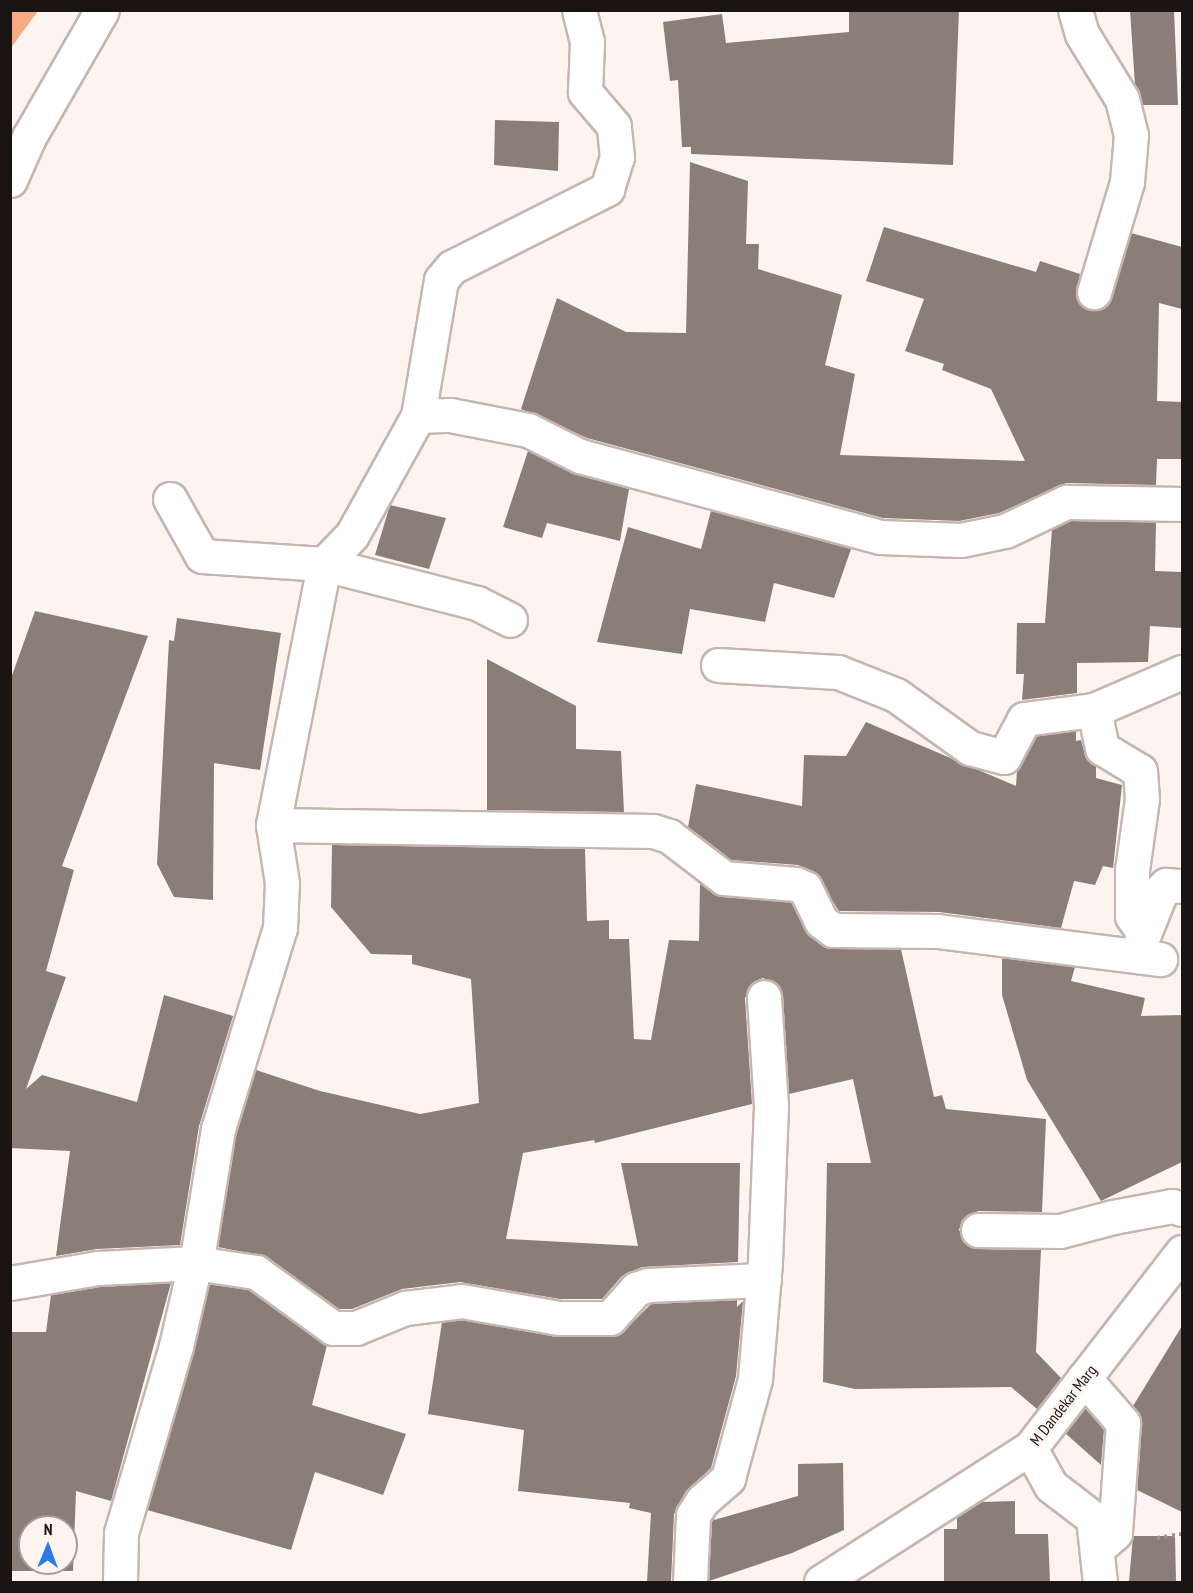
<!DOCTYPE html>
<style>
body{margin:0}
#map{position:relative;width:1193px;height:1593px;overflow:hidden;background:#fdf4f0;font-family:"PT Sans Narrow",sans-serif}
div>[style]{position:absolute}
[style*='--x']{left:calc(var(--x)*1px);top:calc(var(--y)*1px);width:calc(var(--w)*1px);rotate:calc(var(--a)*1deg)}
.water>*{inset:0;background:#f6ab86}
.building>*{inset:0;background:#8b7d77}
.path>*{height:4px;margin-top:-2px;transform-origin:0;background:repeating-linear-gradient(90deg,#9b9491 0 3px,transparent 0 7.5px)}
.roads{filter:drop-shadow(2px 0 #c5b6af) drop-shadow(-2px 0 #c5b6af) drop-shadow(0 2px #c5b6af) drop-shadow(0 -2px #c5b6af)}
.minor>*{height:33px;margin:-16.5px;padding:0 16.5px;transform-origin:16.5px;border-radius:16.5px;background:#fff}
span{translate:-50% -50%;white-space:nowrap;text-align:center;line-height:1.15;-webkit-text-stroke:4.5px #fdf4f0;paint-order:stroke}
.street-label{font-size:16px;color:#1a1513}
.frame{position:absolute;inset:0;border:12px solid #1a1513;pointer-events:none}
.north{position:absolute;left:18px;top:1515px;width:60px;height:60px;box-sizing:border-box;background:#fdf4f0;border:2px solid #a29b98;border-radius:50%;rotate:1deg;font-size:16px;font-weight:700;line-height:24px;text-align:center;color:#1a1513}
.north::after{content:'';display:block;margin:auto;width:21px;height:27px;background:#297be6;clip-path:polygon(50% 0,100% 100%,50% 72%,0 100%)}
</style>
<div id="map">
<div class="water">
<div style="clip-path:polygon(11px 10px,38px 11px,11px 48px,10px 11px)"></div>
</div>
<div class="building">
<div style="clip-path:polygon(849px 10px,959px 10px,953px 165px,691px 154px,691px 147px,682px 147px,678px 80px,670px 81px,663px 22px,722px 14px,726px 43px,849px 32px)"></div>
<div style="clip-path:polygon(1130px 10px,1174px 10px,1178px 105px,1143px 105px,1135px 85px)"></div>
<div style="clip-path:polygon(495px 120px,559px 122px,558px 171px,494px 165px)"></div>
<div style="clip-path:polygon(690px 162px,748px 181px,746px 244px,759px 244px,758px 269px,842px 295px,825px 365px,855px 374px,840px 455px,1025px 461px,991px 389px,942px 370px,944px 364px,905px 351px,924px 299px,866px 281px,884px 227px,1036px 272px,1040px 261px,1080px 274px,1076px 297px,1089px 310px,1099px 310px,1112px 298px,1131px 233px,1182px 247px,1182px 309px,1159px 303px,1157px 401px,1182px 402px,1182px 459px,1157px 459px,1156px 485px,1066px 483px,999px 513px,959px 521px,883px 518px,587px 438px,521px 409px,557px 298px,626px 332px,686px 333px)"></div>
<div style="clip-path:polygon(528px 451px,575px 474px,629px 489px,620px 541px,547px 523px,542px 538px,503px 527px)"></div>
<div style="clip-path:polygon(390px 505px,446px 518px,429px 569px,375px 555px)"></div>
<div style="clip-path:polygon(711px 511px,851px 549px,834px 598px,774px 583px,765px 622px,690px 609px,682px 654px,597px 642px,628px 527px,701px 549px)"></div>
<div style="clip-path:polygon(1070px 521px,1156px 522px,1155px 571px,1182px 572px,1182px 628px,1150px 626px,1148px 662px,1077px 663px,1077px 693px,1022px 700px,1024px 674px,1016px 674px,1017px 623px,1045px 623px,1052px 529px)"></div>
<div style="clip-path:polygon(35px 611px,148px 636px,62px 866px,74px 870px,46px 971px,66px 977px,26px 1089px,42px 1075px,137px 1102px,164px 995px,233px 1016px,199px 1126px,180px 1245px,97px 1249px,56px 1256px,70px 1151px,10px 1148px,10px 681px)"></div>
<div style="clip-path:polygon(177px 618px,281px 633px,260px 770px,214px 763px,213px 900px,174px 897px,157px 864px,169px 640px,174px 641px)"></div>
<div style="clip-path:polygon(487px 659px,576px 706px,576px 749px,621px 751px,624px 812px,487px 810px)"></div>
<div style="clip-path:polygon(866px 722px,1016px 786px,1017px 770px,1036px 736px,1076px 731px,1076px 741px,1081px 740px,1086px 758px,1096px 766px,1096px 778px,1122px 785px,1113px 868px,1103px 866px,1095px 885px,1074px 881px,1061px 928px,939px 912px,839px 911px,813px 871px,798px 865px,731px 860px,688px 827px,696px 784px,802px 806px,804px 755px,846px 756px)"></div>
<div style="clip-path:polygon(332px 845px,585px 849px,587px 921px,609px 920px,609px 939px,629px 939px,634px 1039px,651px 1040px,669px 940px,699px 941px,700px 883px,722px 897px,791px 902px,809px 936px,832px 949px,901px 949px,934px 1097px,942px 1095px,946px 1109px,1046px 1119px,1042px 1212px,978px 1211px,962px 1220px,959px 1230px,968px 1246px,977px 1249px,1041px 1250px,1036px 1352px,1061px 1378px,1037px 1409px,1011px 1387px,855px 1389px,823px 1382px,827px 1163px,871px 1163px,853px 1079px,789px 1094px,783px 995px,779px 986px,763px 978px,753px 982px,745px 998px,752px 1104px,595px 1143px,594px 1140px,523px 1153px,506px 1239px,638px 1246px,621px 1163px,740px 1163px,738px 1262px,642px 1267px,622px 1276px,602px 1299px,560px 1299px,460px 1282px,402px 1289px,352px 1309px,339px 1309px,267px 1257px,218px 1247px,236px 1133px,256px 1070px,320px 1091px,420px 1114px,479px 1103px,471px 979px,412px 964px,412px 955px,371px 954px,331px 907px)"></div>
<div style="clip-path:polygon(1002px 958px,1075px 967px,1071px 981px,1145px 998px,1141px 1016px,1182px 1015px,1182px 1162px,1101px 1201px,1027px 1080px,1002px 995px)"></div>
<div style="clip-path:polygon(evenodd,171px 1283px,111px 1501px,76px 1491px,73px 1571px,10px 1571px,10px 1332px,46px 1332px,51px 1295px,100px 1287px,171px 1283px,30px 1527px,66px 1527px,66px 1563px,30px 1563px,30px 1527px)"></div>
<div style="clip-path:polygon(209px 1284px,249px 1290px,327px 1345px,312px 1405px,406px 1434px,383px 1495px,315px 1472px,291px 1550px,147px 1510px)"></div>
<div style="clip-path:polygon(737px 1300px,737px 1307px,743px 1301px,736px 1376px,711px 1468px,686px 1491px,674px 1514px,671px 1582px,647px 1582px,651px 1513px,629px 1508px,630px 1503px,518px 1491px,524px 1430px,428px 1414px,442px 1322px,461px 1320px,558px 1337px,610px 1337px,624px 1331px,651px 1304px)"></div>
<div style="clip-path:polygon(1182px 1326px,1182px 1512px,1137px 1490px,1142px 1424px,1133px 1406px)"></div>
<div style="clip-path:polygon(1085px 1408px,1104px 1429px,1101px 1465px,1065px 1433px)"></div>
<div style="clip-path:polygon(843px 1463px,844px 1530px,792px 1553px,709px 1581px,712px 1521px,715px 1516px,714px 1520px,798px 1496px,798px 1464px)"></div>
<div style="clip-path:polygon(1015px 1501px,1015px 1534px,1048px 1534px,1050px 1582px,944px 1582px,944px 1529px,957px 1529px,957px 1517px,981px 1502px)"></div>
<div style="clip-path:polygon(1133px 1536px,1175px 1536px,1176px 1582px,1129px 1582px)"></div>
</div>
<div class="path">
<div style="--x:1157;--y:1538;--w:25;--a:-9"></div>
</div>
<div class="roads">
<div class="minor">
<div style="--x:1075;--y:10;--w:25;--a:74"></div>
<div style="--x:1082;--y:34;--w:76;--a:58.4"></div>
<div style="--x:1122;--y:99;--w:37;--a:76"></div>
<div style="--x:1131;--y:135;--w:47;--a:94.9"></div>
<div style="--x:1127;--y:182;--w:115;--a:106.7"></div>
<div style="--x:10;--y:180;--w:47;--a:-66.2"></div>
<div style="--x:29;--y:137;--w:146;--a:-60.1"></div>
<div style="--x:418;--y:416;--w:32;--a:-2"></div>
<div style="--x:450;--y:415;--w:79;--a:10.9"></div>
<div style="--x:528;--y:430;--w:58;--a:26.6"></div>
<div style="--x:580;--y:456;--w:311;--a:15.1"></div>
<div style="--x:880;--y:537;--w:81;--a:2.1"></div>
<div style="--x:961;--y:540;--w:45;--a:-11.6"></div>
<div style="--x:1005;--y:531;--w:68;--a:-25.4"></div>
<div style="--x:1066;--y:502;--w:116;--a:1"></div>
<div style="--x:170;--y:499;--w:65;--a:60.7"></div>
<div style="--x:202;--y:556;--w:122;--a:3.8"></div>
<div style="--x:324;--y:564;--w:158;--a:14.3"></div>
<div style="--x:477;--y:603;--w:37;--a:27"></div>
<div style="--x:718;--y:665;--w:120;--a:3.3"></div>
<div style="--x:838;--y:672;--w:62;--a:21.6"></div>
<div style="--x:896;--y:695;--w:91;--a:35.6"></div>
<div style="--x:970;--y:748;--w:35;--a:15"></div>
<div style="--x:1004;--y:757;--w:43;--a:-62.2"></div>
<div style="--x:1024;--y:719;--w:71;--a:-7.3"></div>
<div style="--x:1094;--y:710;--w:96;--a:-23.4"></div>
<div style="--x:1094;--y:710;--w:39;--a:78"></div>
<div style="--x:1102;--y:748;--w:44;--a:31.2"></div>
<div style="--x:1140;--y:771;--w:28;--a:86"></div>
<div style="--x:1142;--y:799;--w:72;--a:98"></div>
<div style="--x:1132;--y:870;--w:46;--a:90"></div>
<div style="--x:1132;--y:916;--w:21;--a:55"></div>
<div style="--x:273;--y:825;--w:380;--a:0.9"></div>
<div style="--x:653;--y:831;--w:17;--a:17"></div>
<div style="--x:669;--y:836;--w:69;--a:37.4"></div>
<div style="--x:724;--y:878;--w:72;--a:4.8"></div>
<div style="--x:796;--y:884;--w:10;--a:24"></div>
<div style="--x:805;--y:888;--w:37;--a:64"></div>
<div style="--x:821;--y:921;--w:15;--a:37"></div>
<div style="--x:833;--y:930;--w:104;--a:0.6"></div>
<div style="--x:937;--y:931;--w:225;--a:7.2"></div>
<div style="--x:1140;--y:944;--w:59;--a:-68.2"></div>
<div style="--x:1162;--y:889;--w:6;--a:-45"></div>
<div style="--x:1166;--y:885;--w:16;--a:4"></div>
<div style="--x:978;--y:1230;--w:82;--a:0.7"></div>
<div style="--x:1060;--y:1231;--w:55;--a:-14.8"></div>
<div style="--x:1113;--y:1217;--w:60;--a:-10.6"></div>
<div style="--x:1172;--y:1206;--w:10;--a:17"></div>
<div style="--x:10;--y:1283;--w:89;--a:-9.7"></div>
<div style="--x:98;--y:1268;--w:97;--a:-3"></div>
<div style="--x:195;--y:1263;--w:62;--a:8.4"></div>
<div style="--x:256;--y:1272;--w:95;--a:36"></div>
<div style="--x:333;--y:1328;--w:23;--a:0"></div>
<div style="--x:356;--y:1328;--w:53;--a:-22.2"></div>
<div style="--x:405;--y:1308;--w:57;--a:-7"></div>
<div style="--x:462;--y:1301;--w:97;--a:10"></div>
<div style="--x:558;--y:1318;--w:52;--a:0"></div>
<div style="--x:610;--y:1318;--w:39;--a:-48"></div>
<div style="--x:636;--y:1289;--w:13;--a:-18"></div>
<div style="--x:648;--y:1285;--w:116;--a:-2.5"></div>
<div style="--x:1084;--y:1378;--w:60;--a:49.1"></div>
<div style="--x:1123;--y:1423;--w:110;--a:94.2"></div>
<div style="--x:1115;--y:1533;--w:23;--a:139"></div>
<div style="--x:1030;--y:1448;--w:43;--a:61.1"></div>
<div style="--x:1051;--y:1486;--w:53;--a:37.3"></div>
<div style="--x:1093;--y:1518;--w:64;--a:83.8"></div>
<div style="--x:120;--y:1582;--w:49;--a:-88.8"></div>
<div style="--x:121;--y:1533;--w:195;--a:-73.6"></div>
<div style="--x:176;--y:1346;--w:103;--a:-77"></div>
<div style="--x:199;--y:1246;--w:119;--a:-80.8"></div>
<div style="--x:218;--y:1129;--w:210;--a:-72.9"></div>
<div style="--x:280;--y:928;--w:45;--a:-87.5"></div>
<div style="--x:282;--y:883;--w:59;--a:-98.8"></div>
<div style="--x:273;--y:825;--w:266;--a:-78.9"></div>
<div style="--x:324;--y:564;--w:40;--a:-46"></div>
<div style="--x:352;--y:535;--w:136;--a:-61"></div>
<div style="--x:418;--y:416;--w:138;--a:-80.4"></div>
<div style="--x:441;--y:280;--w:17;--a:-50"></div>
<div style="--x:452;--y:267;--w:174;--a:-26.7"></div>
<div style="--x:607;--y:189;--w:34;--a:-73"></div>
<div style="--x:617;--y:157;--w:31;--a:-96"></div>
<div style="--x:614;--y:126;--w:45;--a:-130.5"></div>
<div style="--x:585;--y:92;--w:50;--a:-87.7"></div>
<div style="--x:587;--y:42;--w:33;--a:-104"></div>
<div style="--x:690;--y:1582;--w:67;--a:-87.4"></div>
<div style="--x:693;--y:1515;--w:17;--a:-57"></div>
<div style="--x:702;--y:1501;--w:35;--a:-41"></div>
<div style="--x:728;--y:1478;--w:103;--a:-74.7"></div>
<div style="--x:755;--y:1379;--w:117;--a:-85.1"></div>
<div style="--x:765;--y:1262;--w:156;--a:-87.8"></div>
<div style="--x:771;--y:1106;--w:109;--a:-93.7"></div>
<div style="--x:821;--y:1582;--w:248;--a:-32.7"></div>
<div style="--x:1030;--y:1448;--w:248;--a:-52.2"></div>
</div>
</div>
<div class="street-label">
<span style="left:1063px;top:1405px;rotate:-52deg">M Dandekar Marg</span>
</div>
<div class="frame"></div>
<div class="north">N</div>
</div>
